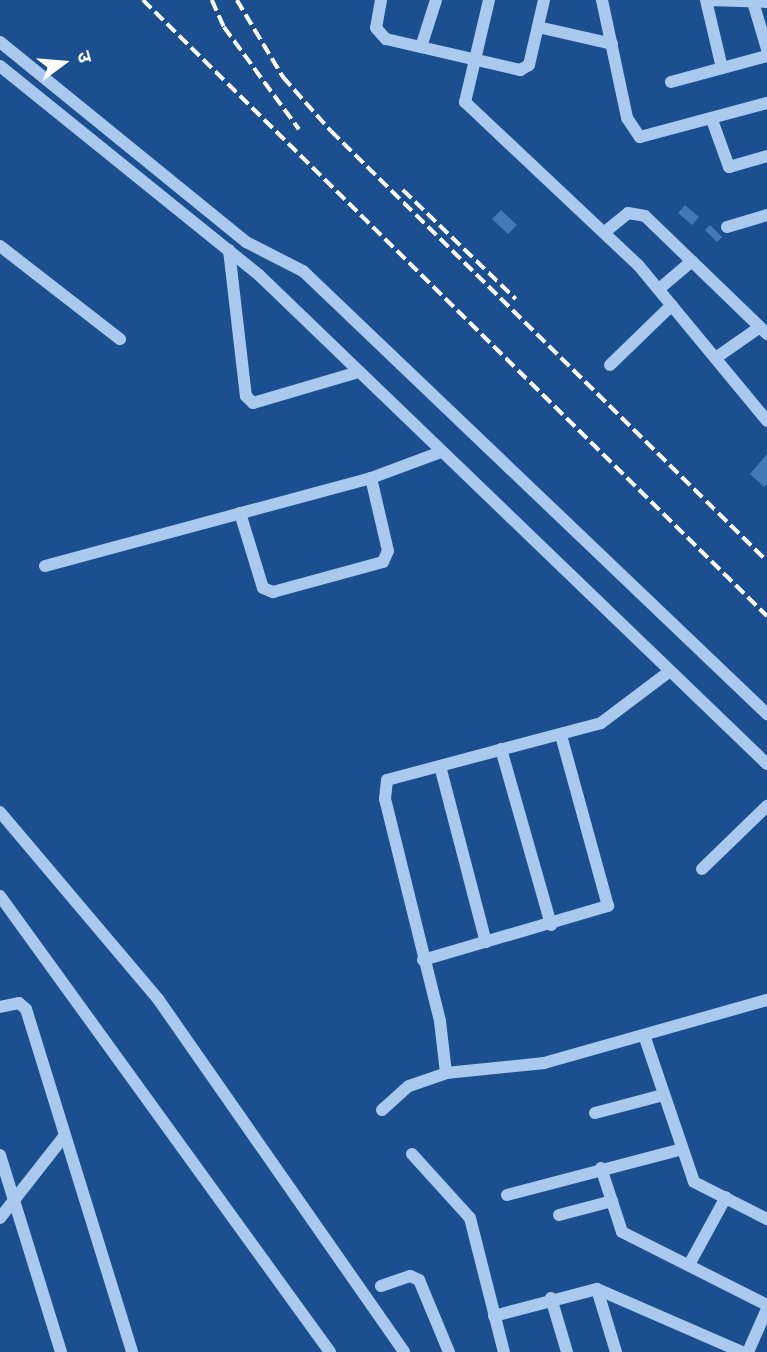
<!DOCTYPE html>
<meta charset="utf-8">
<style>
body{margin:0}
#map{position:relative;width:767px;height:1352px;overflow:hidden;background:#1b4f8f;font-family:"Alegreya Sans","Noto Sans Devanagari",sans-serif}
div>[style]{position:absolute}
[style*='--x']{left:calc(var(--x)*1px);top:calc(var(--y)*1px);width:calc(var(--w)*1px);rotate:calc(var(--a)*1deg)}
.building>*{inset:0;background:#4478b7}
.minor>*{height:12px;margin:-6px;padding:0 6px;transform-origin:6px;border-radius:6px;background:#a9c9ee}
.rail>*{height:3.5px;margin-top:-1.75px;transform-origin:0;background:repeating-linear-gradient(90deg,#fff 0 12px,transparent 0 17px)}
span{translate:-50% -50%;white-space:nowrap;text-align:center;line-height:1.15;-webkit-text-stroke:7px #1b4f8f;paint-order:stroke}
.north{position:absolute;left:28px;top:28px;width:70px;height:70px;-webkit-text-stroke:5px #1b4f8f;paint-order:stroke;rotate:74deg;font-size:19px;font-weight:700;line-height:28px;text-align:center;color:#fff}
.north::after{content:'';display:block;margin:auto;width:24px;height:32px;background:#fff;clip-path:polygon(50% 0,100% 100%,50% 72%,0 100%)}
</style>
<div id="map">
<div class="building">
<div style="clip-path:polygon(685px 205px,699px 217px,692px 225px,678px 213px)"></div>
<div style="clip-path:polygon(501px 210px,517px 225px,508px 234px,492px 219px)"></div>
<div style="clip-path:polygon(710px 225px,722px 237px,717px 242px,705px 230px)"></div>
<div style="clip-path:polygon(767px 454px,767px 484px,764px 487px,750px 474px)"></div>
</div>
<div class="minor">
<div style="--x:381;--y:0;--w:28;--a:100"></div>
<div style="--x:376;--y:28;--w:15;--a:48"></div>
<div style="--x:386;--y:39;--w:138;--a:13"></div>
<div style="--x:520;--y:70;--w:10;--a:-29"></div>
<div style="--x:529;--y:65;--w:67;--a:-77"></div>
<div style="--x:489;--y:0;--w:105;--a:103.2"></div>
<div style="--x:465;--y:102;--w:239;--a:43.3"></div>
<div style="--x:639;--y:266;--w:201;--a:50.4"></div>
<div style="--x:602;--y:0;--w:121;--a:78"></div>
<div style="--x:627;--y:118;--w:23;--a:56"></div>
<div style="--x:640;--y:137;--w:131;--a:-15"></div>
<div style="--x:706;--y:0;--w:70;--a:76.8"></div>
<div style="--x:708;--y:0;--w:59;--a:1.9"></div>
<div style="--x:753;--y:2;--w:49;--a:73.4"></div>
<div style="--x:538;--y:27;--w:76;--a:12.9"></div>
<div style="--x:0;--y:42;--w:317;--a:39.1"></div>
<div style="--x:246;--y:242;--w:64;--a:27"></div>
<div style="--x:303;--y:271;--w:642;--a:43.67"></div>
<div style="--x:421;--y:47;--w:49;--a:-72.3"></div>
<div style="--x:0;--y:66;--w:333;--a:38.9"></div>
<div style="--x:259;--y:275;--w:705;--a:43.91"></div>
<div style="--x:671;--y:82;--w:99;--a:-15.2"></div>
<div style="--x:712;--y:120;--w:50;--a:70.1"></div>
<div style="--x:729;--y:167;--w:40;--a:-16"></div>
<div style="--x:727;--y:227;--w:42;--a:-16.7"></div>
<div style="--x:606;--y:231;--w:28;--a:-39"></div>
<div style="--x:628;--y:213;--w:17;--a:10"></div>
<div style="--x:645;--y:216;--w:170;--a:44"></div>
<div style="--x:0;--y:246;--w:152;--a:37.8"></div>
<div style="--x:229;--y:250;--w:147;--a:83.4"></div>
<div style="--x:246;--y:396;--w:10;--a:45"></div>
<div style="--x:253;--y:403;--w:109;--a:-16.4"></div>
<div style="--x:659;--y:289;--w:43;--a:-40.3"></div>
<div style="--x:717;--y:357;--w:52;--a:-34.9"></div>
<div style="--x:610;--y:365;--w:86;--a:-44.1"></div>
<div style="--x:240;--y:513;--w:78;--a:73"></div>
<div style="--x:263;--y:588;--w:11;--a:22"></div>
<div style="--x:273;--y:592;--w:114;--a:-15.3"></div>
<div style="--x:383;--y:562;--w:12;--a:-66"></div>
<div style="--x:388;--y:551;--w:75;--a:-103.1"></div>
<div style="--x:45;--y:566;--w:338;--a:-15.1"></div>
<div style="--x:371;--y:478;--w:75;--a:-20.4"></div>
<div style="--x:501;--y:749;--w:183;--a:74.1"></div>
<div style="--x:440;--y:766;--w:182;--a:75.4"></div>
<div style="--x:0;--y:812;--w:245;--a:49.8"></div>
<div style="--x:158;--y:999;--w:430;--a:55.1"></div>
<div style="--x:702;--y:869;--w:91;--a:-44.1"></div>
<div style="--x:0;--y:896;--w:563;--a:54.11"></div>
<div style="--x:423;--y:960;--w:193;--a:-16.3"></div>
<div style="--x:608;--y:906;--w:177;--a:-105.4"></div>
<div style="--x:0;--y:1007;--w:19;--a:-12"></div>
<div style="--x:19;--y:1003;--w:9;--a:41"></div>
<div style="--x:26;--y:1009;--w:359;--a:72.8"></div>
<div style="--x:644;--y:1035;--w:155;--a:71.2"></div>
<div style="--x:694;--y:1182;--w:82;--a:26.9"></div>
<div style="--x:446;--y:1073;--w:52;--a:-96.6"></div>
<div style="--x:440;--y:1021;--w:229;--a:-103.9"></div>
<div style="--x:385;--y:799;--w:19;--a:-84"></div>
<div style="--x:387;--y:780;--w:221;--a:-14.9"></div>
<div style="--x:601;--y:723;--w:86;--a:-37"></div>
<div style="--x:382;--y:1110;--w:36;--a:-42"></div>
<div style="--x:409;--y:1086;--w:39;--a:-19"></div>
<div style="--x:446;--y:1073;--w:99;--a:-5.8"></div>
<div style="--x:544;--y:1063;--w:232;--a:-15.8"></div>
<div style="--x:595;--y:1113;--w:70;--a:-14.8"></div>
<div style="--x:412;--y:1154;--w:86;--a:47.8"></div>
<div style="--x:470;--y:1218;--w:138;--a:75.8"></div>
<div style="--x:0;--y:1155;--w:206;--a:72.8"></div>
<div style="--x:601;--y:1168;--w:67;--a:71.8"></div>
<div style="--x:622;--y:1232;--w:162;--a:26.7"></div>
<div style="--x:507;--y:1195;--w:178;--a:-14.7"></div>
<div style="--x:559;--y:1215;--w:55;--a:-14.8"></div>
<div style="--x:0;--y:1218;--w:105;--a:-51.9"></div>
<div style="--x:690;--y:1263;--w:75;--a:-61.4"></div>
<div style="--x:381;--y:1286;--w:31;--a:-19"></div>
<div style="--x:410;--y:1276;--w:10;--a:24"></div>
<div style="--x:419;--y:1280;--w:78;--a:67.4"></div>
<div style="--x:551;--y:1298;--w:56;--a:73.5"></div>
<div style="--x:494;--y:1316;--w:106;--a:-14.7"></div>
<div style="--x:616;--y:1352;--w:66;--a:-106.8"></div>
<div style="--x:597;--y:1289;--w:158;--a:23.5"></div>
<div style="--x:748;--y:1352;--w:47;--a:-66.2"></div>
</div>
<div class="rail">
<div style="--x:143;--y:0;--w:877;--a:44.63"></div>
<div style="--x:212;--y:0;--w:30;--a:66"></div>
<div style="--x:224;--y:27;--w:127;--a:53.7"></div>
<div style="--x:237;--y:0;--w:90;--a:59.1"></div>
<div style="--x:283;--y:77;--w:72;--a:48.4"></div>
<div style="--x:331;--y:131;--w:612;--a:44.6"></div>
<div style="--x:403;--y:190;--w:157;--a:44"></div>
</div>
<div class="north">उ</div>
</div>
